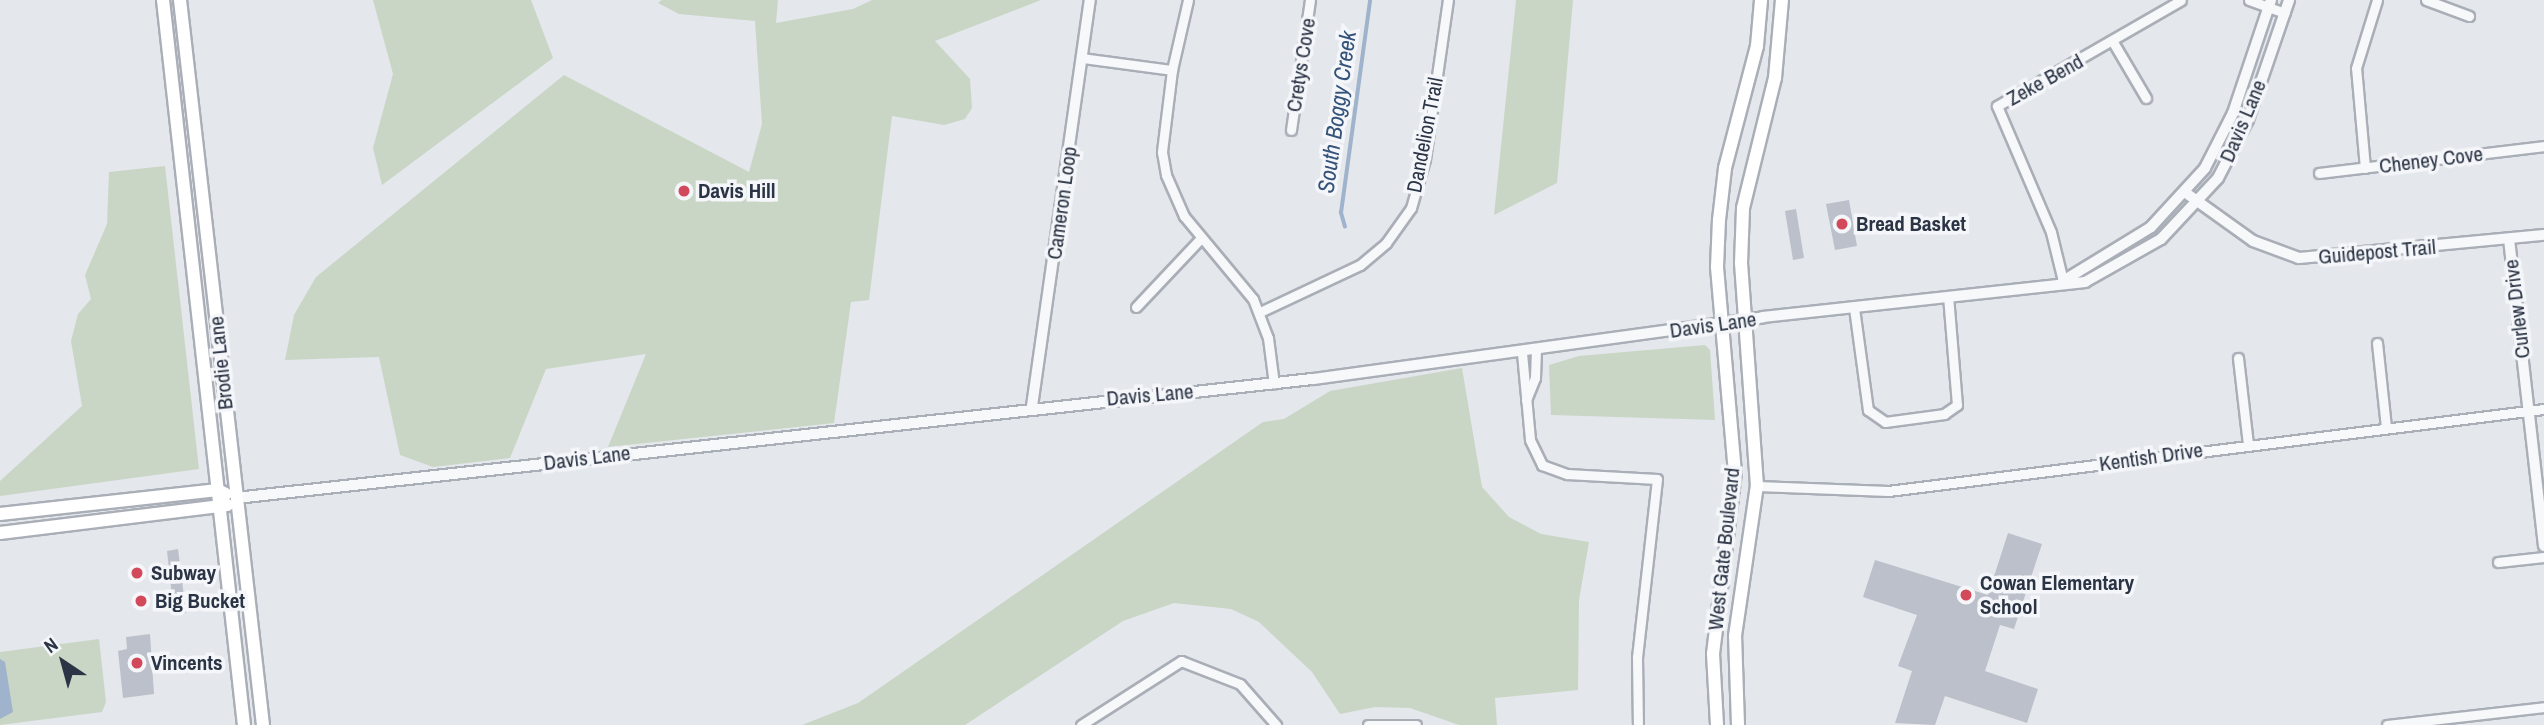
<!DOCTYPE html>
<style>
body{margin:0}
#map{position:relative;width:2544px;height:725px;overflow:hidden;background:#e4e7ec;font-family:"Archivo Narrow",sans-serif}
div>[style]{position:absolute}
[style*='--x']{left:calc(var(--x)*1px);top:calc(var(--y)*1px);width:calc(var(--w)*1px);rotate:calc(var(--a)*1deg)}
.green>*{inset:0;background:#c9d6c5}
.water>*{inset:0;background:#9fb4cc}
.stream>*{height:3.5px;margin:-1.75px;padding:0 1.75px;transform-origin:1.75px;border-radius:1.75px;background:#9fb4cc}
.building>*{inset:0;background:#bbc0ca}
.roads{filter:drop-shadow(2px 0 #a9aeb7) drop-shadow(-2px 0 #a9aeb7) drop-shadow(0 2px #a9aeb7) drop-shadow(0 -2px #a9aeb7)}
.minor>*{height:9px;margin:-4.5px;padding:0 4.5px;transform-origin:4.5px;border-radius:4.5px;background:#f7f8fa}
.tertiary>*{height:10px;margin:-5px;padding:0 5px;transform-origin:5px;border-radius:5px;background:#f7f8fa}
.secondary>*{height:12px;margin:-6px;padding:0 6px;transform-origin:6px;border-radius:6px;background:#fff}
.dots>*{width:19px;height:19px;translate:-50% -50%;box-sizing:border-box;border:4px solid #f4f6f9;border-radius:50%}
span{translate:-50% -50%;white-space:nowrap;text-align:center;line-height:1.15;-webkit-text-stroke:7px #f4f6f9;paint-order:stroke}
.street-label{font-size:21px;color:#2b3445}
.poi-label{font-size:21px;color:#2b3445;font-weight:700}
.left{translate:0 -50%;text-align:left}
.water-label{font-size:23px;color:#34527a;font-style:italic}
.north{position:absolute;left:28px;top:627px;width:70px;height:70px;-webkit-text-stroke:5px #f4f6f9;paint-order:stroke;rotate:324deg;font-size:19px;font-weight:700;line-height:28px;text-align:center;color:#2b3445}
.north::after{content:'';display:block;margin:auto;width:24px;height:32px;background:#2b3445;clip-path:polygon(50% 0,100% 100%,50% 72%,0 100%)}
</style>
<div id="map">
<div class="green">
<div style="clip-path:polygon(373px 0,531px 0,553px 58px,382px 185px,373px 148px,393px 74px)"></div>
<div style="clip-path:polygon(662px 0,778px 0,776px 23px,853px 9px,872px 0,1041px 0,935px 41px,970px 79px,972px 108px,965px 119px,944px 125px,892px 116px,869px 300px,851px 302px,834px 423px,608px 447px,646px 354px,546px 369px,510px 458px,433px 467px,400px 455px,379px 357px,285px 360px,294px 315px,316px 277px,564px 75px,749px 172px,762px 124px,755px 21px,679px 14px,658px 3px)"></div>
<div style="clip-path:polygon(1516px 0,1573px 0,1557px 183px,1494px 215px)"></div>
<div style="clip-path:polygon(165px 166px,199px 469px,0 496px,0 481px,82px 406px,71px 341px,78px 314px,91px 299px,85px 275px,107px 224px,109px 172px)"></div>
<div style="clip-path:polygon(1705px 345px,1710px 350px,1715px 420px,1551px 415px,1549px 365px,1579px 356px)"></div>
<div style="clip-path:polygon(1462px 368px,1482px 487px,1509px 517px,1541px 534px,1589px 542px,1579px 600px,1578px 690px,1495px 698px,1497px 725px,1459px 725px,1410px 708px,1375px 707px,1340px 714px,1312px 672px,1259px 622px,1231px 609px,1174px 603px,1123px 621px,965px 725px,802px 725px,858px 703px,1263px 422px,1284px 419px,1330px 391px)"></div>
<div style="clip-path:polygon(99px 639px,106px 702px,102px 712px,0 725px,0 652px)"></div>
</div>
<div class="water">
<div style="clip-path:polygon(0 659px,5px 662px,13px 712px,0 719px)"></div>
</div>
<div class="stream">
<div style="--x:1345;--y:227;--w:15;--a:-106"></div>
<div style="--x:1341;--y:213;--w:215;--a:-82.2"></div>
</div>
<div class="building">
<div style="clip-path:polygon(1849px 200px,1857px 246px,1835px 250px,1826px 204px)"></div>
<div style="clip-path:polygon(1796px 209px,1804px 258px,1793px 260px,1785px 211px)"></div>
<div style="clip-path:polygon(2008px 533px,2042px 544px,2014px 629px,2000px 625px,1985px 671px,2038px 689px,2027px 723px,1945px 696px,1935px 725px,1895px 723px,1912px 671px,1898px 666px,1917px 615px,1863px 597px,1875px 560px,1988px 595px)"></div>
<div style="clip-path:polygon(178px 549px,186px 613px,174px 614px,167px 551px)"></div>
<div style="clip-path:polygon(150px 634px,154px 694px,123px 698px,118px 651px,127px 649px,126px 637px)"></div>
</div>
<div class="roads">
<div class="minor">
<div style="--x:1188;--y:0;--w:72;--a:102.9"></div>
<div style="--x:1172;--y:70;--w:83;--a:97"></div>
<div style="--x:1162;--y:152;--w:23;--a:80"></div>
<div style="--x:1166;--y:175;--w:45;--a:66.3"></div>
<div style="--x:1184;--y:216;--w:108;--a:50.3"></div>
<div style="--x:1253;--y:299;--w:42;--a:69"></div>
<div style="--x:1268;--y:338;--w:46;--a:82.6"></div>
<div style="--x:2249;--y:0;--w:38;--a:20"></div>
<div style="--x:2426;--y:0;--w:46;--a:20.4"></div>
<div style="--x:2113;--y:42;--w:65;--a:59.5"></div>
<div style="--x:1082;--y:58;--w:91;--a:7.6"></div>
<div style="--x:1291;--y:130;--w:131;--a:-81.7"></div>
<div style="--x:2365;--y:168;--w:100;--a:-95.1"></div>
<div style="--x:2356;--y:68;--w:71;--a:-72.8"></div>
<div style="--x:2319;--y:173;--w:227;--a:-6.8"></div>
<div style="--x:2063;--y:281;--w:50;--a:-103.8"></div>
<div style="--x:2051;--y:232;--w:137;--a:-113.2"></div>
<div style="--x:1997;--y:106;--w:212;--a:-29.9"></div>
<div style="--x:1136;--y:307;--w:93;--a:-46.7"></div>
<div style="--x:1854;--y:308;--w:103;--a:82.2"></div>
<div style="--x:1868;--y:410;--w:21;--a:35"></div>
<div style="--x:1885;--y:422;--w:60;--a:-7.7"></div>
<div style="--x:1944;--y:414;--w:16;--a:-35"></div>
<div style="--x:1957;--y:405;--w:109;--a:-94.7"></div>
<div style="--x:1260;--y:312;--w:110;--a:-25.2"></div>
<div style="--x:1360;--y:265;--w:34;--a:-40"></div>
<div style="--x:1386;--y:243;--w:43;--a:-54.5"></div>
<div style="--x:1411;--y:208;--w:51;--a:-74.1"></div>
<div style="--x:1425;--y:159;--w:161;--a:-81.8"></div>
<div style="--x:2377;--y:343;--w:84;--a:83.9"></div>
<div style="--x:1522;--y:353;--w:87;--a:84.7"></div>
<div style="--x:1530;--y:440;--w:28;--a:64"></div>
<div style="--x:1542;--y:465;--w:27;--a:20"></div>
<div style="--x:1567;--y:474;--w:90;--a:3.2"></div>
<div style="--x:1657;--y:479;--w:179;--a:96.4"></div>
<div style="--x:1637;--y:657;--w:68;--a:89.2"></div>
<div style="--x:2238;--y:358;--w:88;--a:83.4"></div>
<div style="--x:1526;--y:400;--w:24;--a:-68"></div>
<div style="--x:1535;--y:378;--w:27;--a:-88"></div>
<div style="--x:1757;--y:486;--w:131;--a:2.2"></div>
<div style="--x:1888;--y:491;--w:661;--a:-7.13"></div>
<div style="--x:2498;--y:562;--w:46;--a:-6.2"></div>
<div style="--x:1081;--y:725;--w:119;--a:-32.6"></div>
<div style="--x:1181;--y:661;--w:63;--a:21.3"></div>
<div style="--x:1240;--y:684;--w:55;--a:48.7"></div>
<div style="--x:1368;--y:725;--w:48;--a:0"></div>
<div style="--x:2387;--y:725;--w:158;--a:-6.5"></div>
</div>
<div class="tertiary">
<div style="--x:2186;--y:193;--w:82;--a:35.6"></div>
<div style="--x:2253;--y:241;--w:49;--a:20.3"></div>
<div style="--x:2299;--y:258;--w:246;--a:-5.4"></div>
<div style="--x:2509;--y:239;--w:309;--a:83.5"></div>
<div style="--x:2063;--y:281;--w:103;--a:-31.5"></div>
<div style="--x:2151;--y:227;--w:80;--a:-47.5"></div>
<div style="--x:2205;--y:168;--w:62;--a:-63"></div>
<div style="--x:2233;--y:113;--w:119;--a:-71.4"></div>
<div style="--x:1032;--y:406;--w:410;--a:-81.9"></div>
<div style="--x:236;--y:498;--w:1084;--a:-6.31"></div>
<div style="--x:1313;--y:379;--w:454;--a:-7.8"></div>
<div style="--x:1763;--y:317;--w:324;--a:-6.2"></div>
<div style="--x:2085;--y:282;--w:87;--a:-29.5"></div>
<div style="--x:2161;--y:239;--w:83;--a:-46.9"></div>
<div style="--x:2218;--y:178;--w:65;--a:-62.7"></div>
<div style="--x:2248;--y:120;--w:127;--a:-71.1"></div>
</div>
<div class="secondary">
<div style="--x:163;--y:0;--w:730;--a:83.63"></div>
<div style="--x:180;--y:0;--w:730;--a:83.47"></div>
<div style="--x:0;--y:514;--w:219;--a:-6.3"></div>
<div style="--x:218;--y:490;--w:9;--a:27"></div>
<div style="--x:0;--y:533;--w:229;--a:-7"></div>
<div style="--x:1717;--y:725;--w:71;--a:-93.2"></div>
<div style="--x:1713;--y:654;--w:182;--a:-83.1"></div>
<div style="--x:1735;--y:473;--w:207;--a:-95"></div>
<div style="--x:1717;--y:267;--w:47;--a:-87.6"></div>
<div style="--x:1719;--y:220;--w:52;--a:-83.4"></div>
<div style="--x:1725;--y:168;--w:126;--a:-75.3"></div>
<div style="--x:1757;--y:46;--w:46;--a:-85"></div>
<div style="--x:1738;--y:725;--w:89;--a:-91.9"></div>
<div style="--x:1735;--y:636;--w:152;--a:-81.7"></div>
<div style="--x:1757;--y:486;--w:224;--a:-94.1"></div>
<div style="--x:1741;--y:263;--w:55;--a:-87.9"></div>
<div style="--x:1743;--y:208;--w:134;--a:-76.2"></div>
<div style="--x:1775;--y:78;--w:78;--a:-84.9"></div>
</div>
</div>
<div class="dots">
<div style="left:684px;top:191px;background:#d1495b"></div>
<div style="left:1842px;top:224px;background:#d1495b"></div>
<div style="left:137px;top:573px;background:#d1495b"></div>
<div style="left:1966px;top:595px;background:#d1495b"></div>
<div style="left:141px;top:601px;background:#d1495b"></div>
<div style="left:137px;top:663px;background:#d1495b"></div>
</div>
<div class="street-label">
<span style="left:1301px;top:65px;rotate:-81deg">Cretys Cove</span>
<span style="left:2045px;top:80px;rotate:-29deg">Zeke Bend</span>
<span style="left:2243px;top:121px;rotate:-67deg">Davis Lane</span>
<span style="left:1425px;top:135px;rotate:-79deg">Dandelion Trail</span>
<span style="left:2431px;top:160px;rotate:-7deg">Cheney Cove</span>
<span style="left:1062px;top:203px;rotate:-82deg">Cameron Loop</span>
<span style="left:2377px;top:252px;rotate:-5deg">Guidepost Trail</span>
<span style="left:2517px;top:309px;rotate:-97deg">Curlew Drive</span>
<span style="left:1713px;top:325px;rotate:-8deg">Davis Lane</span>
<span style="left:221px;top:363px;rotate:-96deg">Brodie Lane</span>
<span style="left:1150px;top:395px;rotate:-5deg">Davis Lane</span>
<span style="left:2151px;top:457px;rotate:-8deg">Kentish Drive</span>
<span style="left:587px;top:458px;rotate:-7deg">Davis Lane</span>
<span style="left:1724px;top:549px;rotate:-84deg">West Gate Boulevard</span>
</div>
<div class="poi-label">
<span class="left" style="left:698px;top:191px">Davis Hill</span>
<span class="left" style="left:1856px;top:224px">Bread Basket</span>
<span class="left" style="left:151px;top:573px">Subway</span>
<span class="left" style="left:1980px;top:595px">Cowan Elementary<br>School</span>
<span class="left" style="left:155px;top:601px">Big Bucket</span>
<span class="left" style="left:151px;top:663px">Vincents</span>
</div>
<div class="water-label">
<span style="left:1337px;top:112px;rotate:-82deg">South Boggy Creek</span>
</div>
<div class="north">N</div>
</div>
